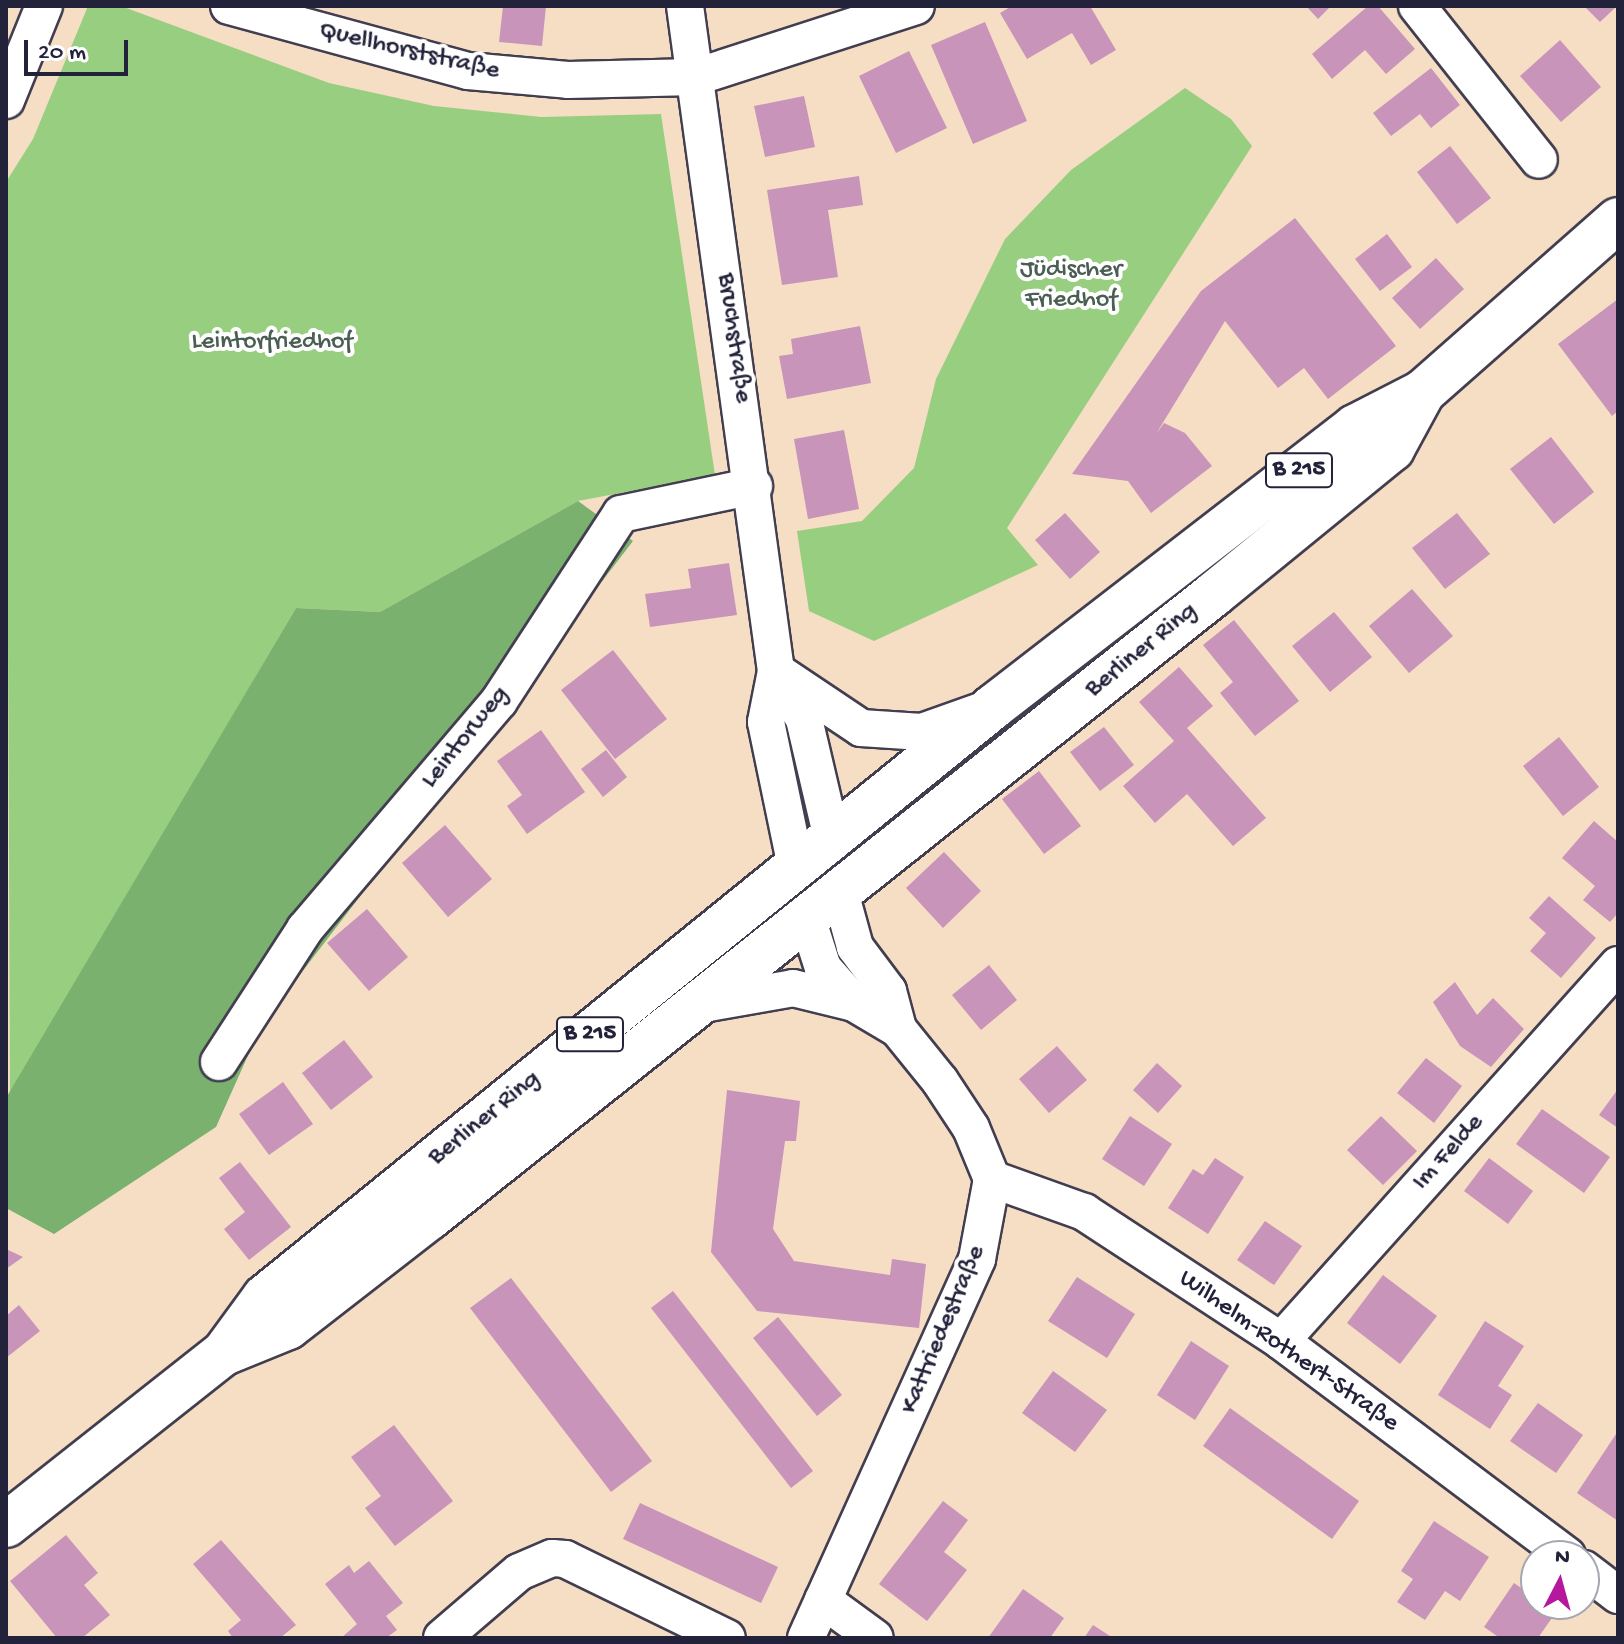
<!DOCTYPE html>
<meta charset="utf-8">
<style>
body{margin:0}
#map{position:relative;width:1624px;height:1644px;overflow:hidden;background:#f6dec5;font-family:"Gochi Hand",sans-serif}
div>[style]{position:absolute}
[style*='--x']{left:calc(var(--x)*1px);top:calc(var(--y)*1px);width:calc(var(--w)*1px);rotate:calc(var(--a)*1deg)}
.green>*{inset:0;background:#98ce80}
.forest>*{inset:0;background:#7ab16e}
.building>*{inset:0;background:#c894b9}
.roads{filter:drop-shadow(2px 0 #423e50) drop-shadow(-2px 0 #423e50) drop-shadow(0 2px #423e50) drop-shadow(0 -2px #423e50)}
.minor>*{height:36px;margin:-18px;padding:0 18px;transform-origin:18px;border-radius:18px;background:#fff}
.major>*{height:44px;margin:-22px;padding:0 22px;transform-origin:22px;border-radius:22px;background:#fff}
span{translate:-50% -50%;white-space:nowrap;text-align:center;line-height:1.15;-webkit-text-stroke:8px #fff;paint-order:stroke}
.shield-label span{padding:2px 6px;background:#fff;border:2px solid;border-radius:6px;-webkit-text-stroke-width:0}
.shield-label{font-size:24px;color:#22223b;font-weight:700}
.street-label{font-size:26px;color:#22223b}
.park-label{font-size:26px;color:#4b5e53}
.frame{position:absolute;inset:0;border:8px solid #22223b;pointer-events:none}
.north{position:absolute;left:1520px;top:1540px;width:80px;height:80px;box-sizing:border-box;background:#fff;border:2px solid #a7a7b1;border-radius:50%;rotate:6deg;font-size:22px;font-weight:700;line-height:32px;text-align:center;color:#22223b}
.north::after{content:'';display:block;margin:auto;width:28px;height:36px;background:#b5179e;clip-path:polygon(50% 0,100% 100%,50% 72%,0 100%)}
.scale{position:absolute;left:24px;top:40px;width:104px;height:36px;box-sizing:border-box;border:4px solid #22223b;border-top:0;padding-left:10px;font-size:24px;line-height:28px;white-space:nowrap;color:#22223b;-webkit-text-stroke:6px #fff;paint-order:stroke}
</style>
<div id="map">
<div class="green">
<div style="clip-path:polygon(88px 6px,121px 6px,329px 83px,434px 106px,541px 117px,661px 114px,715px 475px,578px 501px,380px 612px,296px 608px,10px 1094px,6px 182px,33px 139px)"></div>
<div style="clip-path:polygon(1185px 88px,1231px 119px,1252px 146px,1007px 528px,1038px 565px,874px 641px,809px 611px,797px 531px,862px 521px,914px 468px,936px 379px,1005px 239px,1071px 170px)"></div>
</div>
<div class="forest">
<div style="clip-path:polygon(578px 501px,633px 541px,262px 1024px,216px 1127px,54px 1234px,6px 1208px,6px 1098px,296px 608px,380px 612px)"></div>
</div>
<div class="building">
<div style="clip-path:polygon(503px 6px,546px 6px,542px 46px,499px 42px)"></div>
<div style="clip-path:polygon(1012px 6px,1090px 6px,1116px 50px,1091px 65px,1072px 33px,1027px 59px,1000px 13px)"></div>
<div style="clip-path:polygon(1306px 6px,1331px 6px,1318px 19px)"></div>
<div style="clip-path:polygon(1368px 6px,1378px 6px,1415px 49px,1386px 74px,1365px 50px,1332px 79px,1312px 54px)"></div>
<div style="clip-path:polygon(1584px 6px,1617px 6px,1600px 22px)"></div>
<div style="clip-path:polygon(985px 22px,1027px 121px,973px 144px,931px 45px)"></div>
<div style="clip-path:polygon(1560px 40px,1601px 87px,1561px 122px,1520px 76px)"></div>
<div style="clip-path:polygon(909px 51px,947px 128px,896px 153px,859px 76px)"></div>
<div style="clip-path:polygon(1431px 68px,1460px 105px,1431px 128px,1420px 114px,1391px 136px,1373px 113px)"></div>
<div style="clip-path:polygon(804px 96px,815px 147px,765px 157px,754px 106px)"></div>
<div style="clip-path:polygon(1450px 146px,1491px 198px,1457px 224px,1417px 172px)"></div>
<div style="clip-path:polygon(859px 176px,863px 205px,828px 210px,838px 277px,782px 285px,767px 190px)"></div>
<div style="clip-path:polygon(1295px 218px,1396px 346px,1328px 399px,1304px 368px,1278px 388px,1225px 321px,1156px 434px,1164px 423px,1185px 433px,1212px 466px,1151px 513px,1128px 481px,1072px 474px,1201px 291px)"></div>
<div style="clip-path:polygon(1387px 234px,1412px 267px,1380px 291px,1355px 259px)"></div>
<div style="clip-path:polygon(1436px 258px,1464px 289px,1420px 329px,1392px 298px)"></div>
<div style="clip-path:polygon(1618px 299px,1618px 411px,1612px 416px,1558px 344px)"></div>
<div style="clip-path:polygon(860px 326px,871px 383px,787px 399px,779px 356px,793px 354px,791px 339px)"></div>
<div style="clip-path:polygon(844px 430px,859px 509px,808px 519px,794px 439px)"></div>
<div style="clip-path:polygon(1551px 437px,1594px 492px,1554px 524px,1510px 469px)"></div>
<div style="clip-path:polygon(1065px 513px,1100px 552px,1070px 579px,1035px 540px)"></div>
<div style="clip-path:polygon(1457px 513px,1490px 554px,1445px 589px,1412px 548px)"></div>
<div style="clip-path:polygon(729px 563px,737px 615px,650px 627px,645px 594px,691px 588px,688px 569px)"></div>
<div style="clip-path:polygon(1412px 589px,1453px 636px,1409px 673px,1369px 626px)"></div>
<div style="clip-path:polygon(1334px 612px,1372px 657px,1330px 692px,1292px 646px)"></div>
<div style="clip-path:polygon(1234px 620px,1299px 701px,1255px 736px,1220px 693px,1233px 682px,1203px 645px)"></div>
<div style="clip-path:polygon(613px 650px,667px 719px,615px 759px,561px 690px)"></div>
<div style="clip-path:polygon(1179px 667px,1213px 706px,1187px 728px,1266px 818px,1233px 846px,1187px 794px,1155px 823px,1123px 786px,1174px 741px,1139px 702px)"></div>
<div style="clip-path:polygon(1104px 727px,1134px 765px,1100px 791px,1070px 752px)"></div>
<div style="clip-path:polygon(541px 730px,585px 792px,527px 834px,507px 806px,522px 795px,497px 761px)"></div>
<div style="clip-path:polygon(1559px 737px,1599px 787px,1563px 816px,1523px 766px)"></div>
<div style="clip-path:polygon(606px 750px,627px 777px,603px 797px,581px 769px)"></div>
<div style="clip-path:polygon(1039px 771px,1081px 826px,1044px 854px,1002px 799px)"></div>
<div style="clip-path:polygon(1594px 821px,1618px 842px,1618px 913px,1610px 922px,1583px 900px,1595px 886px,1562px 858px)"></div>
<div style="clip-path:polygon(445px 825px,492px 879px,448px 917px,402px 863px)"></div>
<div style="clip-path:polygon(944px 852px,981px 891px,943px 928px,906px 888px)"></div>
<div style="clip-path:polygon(1549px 896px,1596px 938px,1561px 978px,1530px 951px,1546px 933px,1529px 918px)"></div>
<div style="clip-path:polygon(367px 909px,408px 957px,369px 991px,327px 943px)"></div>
<div style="clip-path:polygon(989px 965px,1017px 1000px,981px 1030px,952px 995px)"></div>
<div style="clip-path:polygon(1455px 982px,1477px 1015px,1493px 998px,1524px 1029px,1491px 1067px,1460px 1046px,1433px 1002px)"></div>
<div style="clip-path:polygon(344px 1040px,373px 1077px,331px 1110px,302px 1073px)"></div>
<div style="clip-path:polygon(1057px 1046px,1087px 1080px,1049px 1113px,1019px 1079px)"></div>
<div style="clip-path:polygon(1426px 1058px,1462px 1086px,1434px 1123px,1397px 1093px)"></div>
<div style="clip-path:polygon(1157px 1063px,1182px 1086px,1158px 1113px,1133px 1090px)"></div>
<div style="clip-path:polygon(283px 1082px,313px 1124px,269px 1155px,239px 1114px)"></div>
<div style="clip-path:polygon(1618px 1089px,1618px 1128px,1599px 1115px)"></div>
<div style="clip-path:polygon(727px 1090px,800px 1101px,796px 1141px,785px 1141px,773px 1229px,794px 1261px,890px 1275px,892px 1259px,926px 1264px,919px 1328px,757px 1311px,711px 1252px)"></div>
<div style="clip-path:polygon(1542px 1109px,1610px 1157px,1584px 1193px,1516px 1144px)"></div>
<div style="clip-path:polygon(1130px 1116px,1172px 1144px,1144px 1186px,1102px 1159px)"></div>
<div style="clip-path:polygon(1381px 1116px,1417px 1151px,1383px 1185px,1347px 1150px)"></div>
<div style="clip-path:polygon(1215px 1158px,1244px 1177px,1208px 1234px,1168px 1208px,1193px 1169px,1203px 1175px)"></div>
<div style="clip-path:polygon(1489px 1158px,1533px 1191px,1508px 1224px,1464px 1191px)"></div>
<div style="clip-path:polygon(240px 1162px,291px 1227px,249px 1260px,224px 1229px,245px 1212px,219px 1178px)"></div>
<div style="clip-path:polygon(1265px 1221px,1302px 1246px,1274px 1285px,1237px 1260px)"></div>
<div style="clip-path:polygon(6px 1249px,23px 1257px,6px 1269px)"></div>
<div style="clip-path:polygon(1383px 1275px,1437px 1316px,1400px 1364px,1347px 1323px)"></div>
<div style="clip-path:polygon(1077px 1277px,1135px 1314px,1107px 1358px,1048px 1321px)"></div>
<div style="clip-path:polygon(511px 1278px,652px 1461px,611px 1492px,470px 1308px)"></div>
<div style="clip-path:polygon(673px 1291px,813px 1471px,791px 1488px,651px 1308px)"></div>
<div style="clip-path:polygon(19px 1305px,40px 1331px,6px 1358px,6px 1316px)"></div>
<div style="clip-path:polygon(778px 1317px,842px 1395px,817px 1416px,753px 1338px)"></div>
<div style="clip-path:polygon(1485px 1321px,1524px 1346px,1498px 1386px,1512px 1395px,1490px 1429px,1438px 1395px)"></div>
<div style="clip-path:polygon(1191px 1341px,1229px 1366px,1195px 1420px,1157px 1395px)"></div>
<div style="clip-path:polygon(1053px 1371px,1107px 1410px,1075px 1452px,1022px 1413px)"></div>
<div style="clip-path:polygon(1538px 1403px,1583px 1435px,1556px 1473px,1510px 1441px)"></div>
<div style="clip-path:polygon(1230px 1408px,1359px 1501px,1332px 1539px,1203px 1446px)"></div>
<div style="clip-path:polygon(394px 1425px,453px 1501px,395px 1546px,365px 1508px,381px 1496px,351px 1457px)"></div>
<div style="clip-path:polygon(1618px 1431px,1618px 1521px,1577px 1493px)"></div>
<div style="clip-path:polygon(943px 1501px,968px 1520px,944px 1552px,967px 1570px,927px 1621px,879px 1584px)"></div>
<div style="clip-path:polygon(640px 1503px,778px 1567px,761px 1603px,623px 1539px)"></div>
<div style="clip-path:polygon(1434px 1521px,1489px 1557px,1460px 1601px,1445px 1591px,1425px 1620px,1397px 1602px,1413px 1579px,1401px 1571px)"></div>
<div style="clip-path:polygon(66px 1535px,98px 1573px,84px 1585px,110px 1615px,82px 1638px,57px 1638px,10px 1581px)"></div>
<div style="clip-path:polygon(221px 1540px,296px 1625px,280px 1638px,233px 1638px,228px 1631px,241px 1620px,193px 1564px)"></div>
<div style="clip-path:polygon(369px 1561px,403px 1603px,386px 1616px,397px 1630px,386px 1638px,341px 1638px,357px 1624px,325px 1584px,349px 1565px,354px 1573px)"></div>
<div style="clip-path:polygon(1514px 1583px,1536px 1598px,1536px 1604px,1556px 1612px,1538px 1638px,1500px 1638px,1484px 1627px)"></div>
<div style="clip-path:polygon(1023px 1589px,1064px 1618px,1050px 1638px,988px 1638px)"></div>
<div style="clip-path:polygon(1093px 1625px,1113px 1638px,1084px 1638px)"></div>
</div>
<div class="roads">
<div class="minor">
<div style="--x:229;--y:6;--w:248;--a:15.2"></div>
<div style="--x:468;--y:71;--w:100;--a:5.1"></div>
<div style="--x:568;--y:80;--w:128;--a:-1.3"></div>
<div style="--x:696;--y:77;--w:231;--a:-17.9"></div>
<div style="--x:685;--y:6;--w:671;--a:82.21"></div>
<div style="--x:776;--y:671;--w:52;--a:101.1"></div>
<div style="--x:766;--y:722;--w:148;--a:78.3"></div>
<div style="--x:1417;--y:6;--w:196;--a:51.6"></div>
<div style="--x:6;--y:100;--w:101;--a:-68"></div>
<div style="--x:776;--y:671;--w:102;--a:33.8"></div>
<div style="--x:861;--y:728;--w:61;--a:3.8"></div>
<div style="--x:922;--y:732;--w:59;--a:-19.7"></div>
<div style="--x:780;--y:678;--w:48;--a:59.7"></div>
<div style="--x:804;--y:719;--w:122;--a:76.8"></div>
<div style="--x:840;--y:892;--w:57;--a:74.7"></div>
<div style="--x:855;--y:947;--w:55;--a:53.1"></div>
<div style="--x:888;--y:991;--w:39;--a:75"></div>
<div style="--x:697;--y:1005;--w:97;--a:-10"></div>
<div style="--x:793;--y:988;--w:63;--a:13.8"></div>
<div style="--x:219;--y:1062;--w:158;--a:-57.1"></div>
<div style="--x:305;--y:929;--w:299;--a:-49.6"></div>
<div style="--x:499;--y:701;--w:223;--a:-56.9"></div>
<div style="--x:621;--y:514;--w:136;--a:-11.9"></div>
<div style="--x:992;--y:1179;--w:98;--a:19.7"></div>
<div style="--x:1084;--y:1212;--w:235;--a:33.2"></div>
<div style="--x:1281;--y:1341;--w:358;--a:36.9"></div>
<div style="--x:1281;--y:1341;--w:505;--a:-48.13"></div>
<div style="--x:1584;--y:1569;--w:43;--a:37.4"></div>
<div style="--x:823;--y:1600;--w:64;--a:36.2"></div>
<div style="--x:442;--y:1638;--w:101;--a:-40.6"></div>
<div style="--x:519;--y:1572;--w:36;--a:-23"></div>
<div style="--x:552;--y:1558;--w:13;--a:4"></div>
<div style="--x:565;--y:1559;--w:180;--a:26"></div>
<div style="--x:806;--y:1638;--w:416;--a:-65.7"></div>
<div style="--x:977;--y:1259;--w:81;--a:-79.4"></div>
<div style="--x:992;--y:1179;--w:55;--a:-112.4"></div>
<div style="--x:971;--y:1128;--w:56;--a:-123.4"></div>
<div style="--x:940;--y:1081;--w:67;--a:-128.9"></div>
<div style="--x:898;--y:1029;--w:51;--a:-149.4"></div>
<div style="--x:854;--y:1003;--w:47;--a:-131.5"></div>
<div style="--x:823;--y:968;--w:52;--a:-107.7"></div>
</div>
<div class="major">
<div style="--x:224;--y:1353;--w:69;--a:-22.1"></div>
<div style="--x:288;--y:1327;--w:180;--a:-37.8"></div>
<div style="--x:430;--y:1217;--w:1001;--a:-38.47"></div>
<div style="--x:1214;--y:594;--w:230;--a:-39.2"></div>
<div style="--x:1392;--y:449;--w:65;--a:-61.5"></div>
<div style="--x:6;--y:1525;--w:278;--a:-38.3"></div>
<div style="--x:224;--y:1353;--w:69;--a:-53.8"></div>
<div style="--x:265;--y:1297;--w:937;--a:-39.02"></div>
<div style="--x:993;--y:707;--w:458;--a:-37.7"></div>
<div style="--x:1355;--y:427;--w:76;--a:-27.2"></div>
<div style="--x:1423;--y:392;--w:260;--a:-41.4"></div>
</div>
</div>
<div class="shield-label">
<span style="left:1299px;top:470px">B 215</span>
<span style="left:590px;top:1034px">B 215</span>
</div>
<div class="street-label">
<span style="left:409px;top:52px;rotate:13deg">Quellhorststraße</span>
<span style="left:733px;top:338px;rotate:82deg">Bruchstraße</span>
<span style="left:1142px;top:651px;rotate:-39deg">Berliner Ring</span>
<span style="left:466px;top:738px;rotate:-51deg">Leintorweg</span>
<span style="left:485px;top:1119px;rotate:-39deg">Berliner Ring</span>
<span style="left:1449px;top:1153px;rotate:-48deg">Im Felde</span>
<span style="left:944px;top:1330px;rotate:-67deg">Kattriedestraße</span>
<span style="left:1288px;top:1352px;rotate:35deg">Wilhelm-Rothert-Straße</span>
</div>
<div class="park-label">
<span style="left:1071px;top:286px">Jüdischer<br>Friedhof</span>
<span style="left:272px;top:343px">Leintorfriedhof</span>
</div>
<div class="frame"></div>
<div class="north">N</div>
<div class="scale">20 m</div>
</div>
